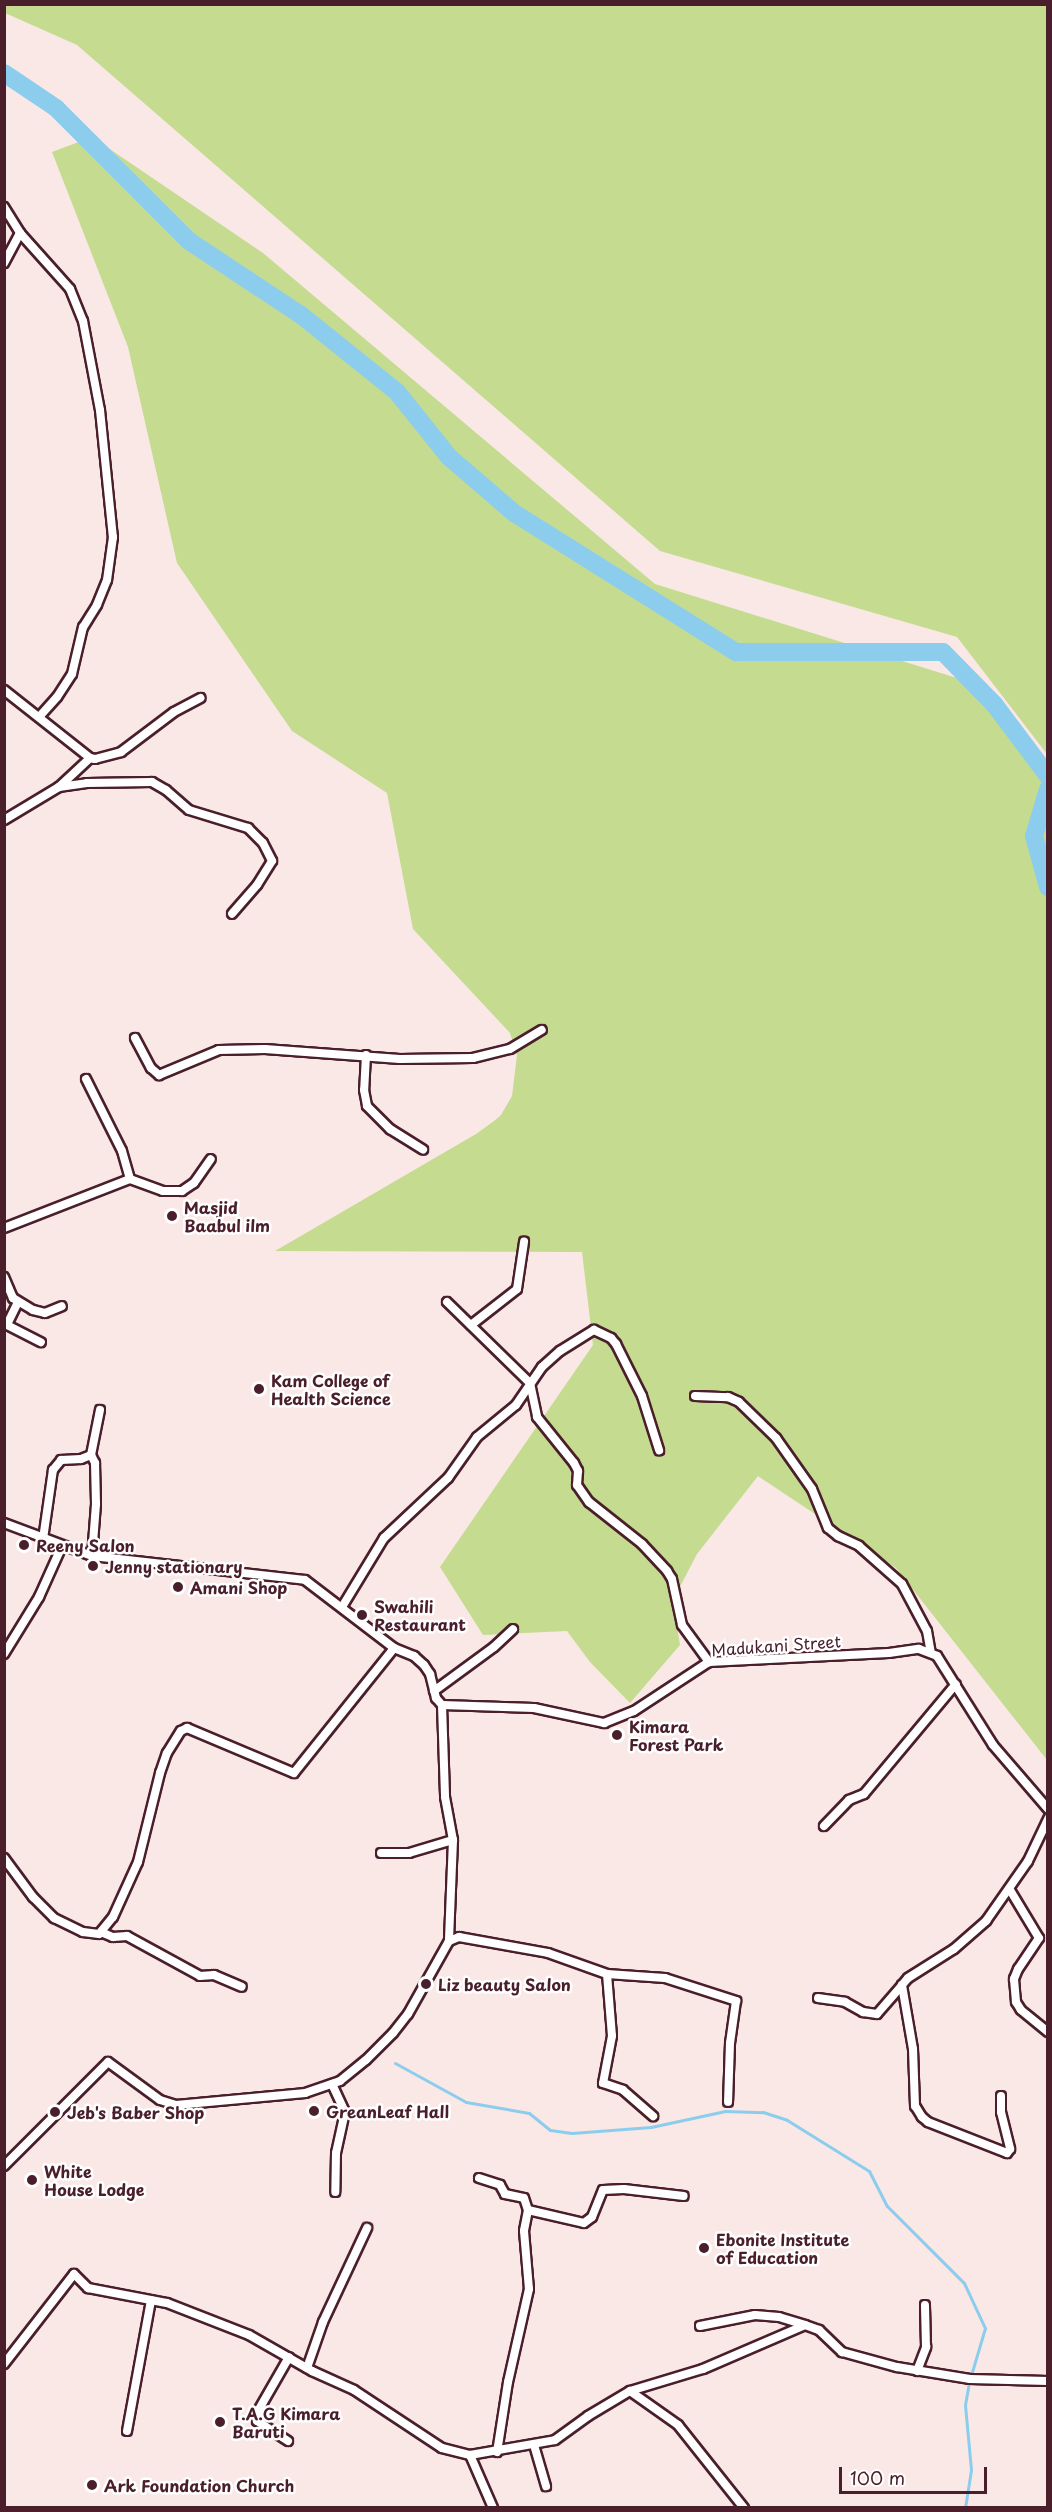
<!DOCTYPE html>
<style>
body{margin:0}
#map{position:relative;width:1052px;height:2512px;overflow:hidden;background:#f9e8e6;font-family:"Playpen Sans",sans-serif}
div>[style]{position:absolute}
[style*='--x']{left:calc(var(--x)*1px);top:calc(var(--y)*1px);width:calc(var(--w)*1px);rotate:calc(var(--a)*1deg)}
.green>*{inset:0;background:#c5db90}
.stream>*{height:3px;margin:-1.5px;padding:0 1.5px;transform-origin:1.5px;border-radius:1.5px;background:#8ccded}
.river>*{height:18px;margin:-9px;padding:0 9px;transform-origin:9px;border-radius:9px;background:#8ccded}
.roads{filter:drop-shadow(2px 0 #4a1f2b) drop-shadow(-2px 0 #4a1f2b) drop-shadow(0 2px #4a1f2b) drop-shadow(0 -2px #4a1f2b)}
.minor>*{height:8px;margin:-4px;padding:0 4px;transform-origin:4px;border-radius:4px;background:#fff}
.dots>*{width:16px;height:16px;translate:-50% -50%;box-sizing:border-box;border:3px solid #fff;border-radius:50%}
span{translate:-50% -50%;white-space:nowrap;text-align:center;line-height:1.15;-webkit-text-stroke:5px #fff;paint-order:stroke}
.poi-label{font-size:16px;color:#4a1f2b;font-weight:700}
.left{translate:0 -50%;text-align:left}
.street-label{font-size:16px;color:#4a1f2b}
.frame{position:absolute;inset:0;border:6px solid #4a1f2b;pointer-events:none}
.scale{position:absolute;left:839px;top:2467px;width:148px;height:27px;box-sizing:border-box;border:3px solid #4a1f2b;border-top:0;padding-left:8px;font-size:18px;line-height:21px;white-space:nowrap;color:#4a1f2b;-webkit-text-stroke:4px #fff;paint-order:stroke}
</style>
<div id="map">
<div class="green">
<div style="clip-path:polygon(5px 4px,1047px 5px,1047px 754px,957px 637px,660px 551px,77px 45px,5px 13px)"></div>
<div style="clip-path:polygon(92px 137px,263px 253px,655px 584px,976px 684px,1047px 783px,1047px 1760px,896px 1568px,758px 1476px,697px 1554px,673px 1600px,680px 1645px,630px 1703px,590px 1662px,567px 1631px,483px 1635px,440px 1567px,593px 1345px,582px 1252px,275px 1251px,476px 1134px,494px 1121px,501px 1115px,512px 1096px,517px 1055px,510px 1033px,413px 929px,387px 793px,292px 731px,177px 563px,128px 347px,52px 152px)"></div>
</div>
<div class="stream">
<div style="--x:395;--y:2063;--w:81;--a:28.8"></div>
<div style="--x:466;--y:2102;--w:64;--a:9.9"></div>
<div style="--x:529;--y:2113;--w:27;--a:39"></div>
<div style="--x:550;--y:2130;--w:22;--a:8"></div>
<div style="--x:572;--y:2133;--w:79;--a:-4.3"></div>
<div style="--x:651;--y:2127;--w:76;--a:-12.2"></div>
<div style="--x:725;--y:2111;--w:38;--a:2"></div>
<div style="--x:763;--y:2112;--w:25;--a:18"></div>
<div style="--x:787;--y:2120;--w:97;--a:31.9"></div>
<div style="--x:869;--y:2171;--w:39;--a:63"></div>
<div style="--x:887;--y:2206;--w:109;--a:45"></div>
<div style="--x:964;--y:2283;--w:50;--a:65"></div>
<div style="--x:985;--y:2328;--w:56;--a:106.5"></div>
<div style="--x:969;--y:2382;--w:23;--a:100"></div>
<div style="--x:965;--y:2405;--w:65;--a:84.7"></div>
<div style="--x:971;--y:2470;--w:38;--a:99"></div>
</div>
<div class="river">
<div style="--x:4;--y:73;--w:63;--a:33.9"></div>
<div style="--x:56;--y:108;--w:188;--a:45"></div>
<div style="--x:189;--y:241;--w:134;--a:33.5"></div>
<div style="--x:301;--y:315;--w:123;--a:38.7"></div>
<div style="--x:397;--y:392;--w:83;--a:51.3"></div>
<div style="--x:449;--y:457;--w:86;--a:40.7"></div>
<div style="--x:514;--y:513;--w:262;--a:32.1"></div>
<div style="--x:736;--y:652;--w:207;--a:0"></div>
<div style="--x:943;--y:652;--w:73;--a:45.6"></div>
<div style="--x:994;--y:704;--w:90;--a:53.1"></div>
<div style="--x:1048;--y:789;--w:49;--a:106.6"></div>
<div style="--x:1034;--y:836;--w:53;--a:74.6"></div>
</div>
<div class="roads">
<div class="minor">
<div style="--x:4;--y:207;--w:31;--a:58"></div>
<div style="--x:20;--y:233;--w:34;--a:118"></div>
<div style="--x:20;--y:233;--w:75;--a:48.2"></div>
<div style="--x:70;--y:289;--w:35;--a:68"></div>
<div style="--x:83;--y:321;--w:91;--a:79.2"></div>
<div style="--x:100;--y:410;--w:128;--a:84.2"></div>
<div style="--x:113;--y:537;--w:43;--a:97.9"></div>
<div style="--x:107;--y:580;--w:27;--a:112"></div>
<div style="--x:97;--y:605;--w:26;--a:122"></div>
<div style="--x:83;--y:627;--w:48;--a:103.2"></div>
<div style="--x:72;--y:674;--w:27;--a:123"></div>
<div style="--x:57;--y:697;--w:25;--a:132"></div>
<div style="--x:4;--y:690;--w:110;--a:38.3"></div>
<div style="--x:90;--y:758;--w:5;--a:11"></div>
<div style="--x:95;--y:759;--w:27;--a:-15"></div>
<div style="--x:121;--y:752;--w:66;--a:-37"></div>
<div style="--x:174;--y:712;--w:30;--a:-28"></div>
<div style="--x:59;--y:787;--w:28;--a:-8"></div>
<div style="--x:87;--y:783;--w:65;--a:-0.9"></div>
<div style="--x:152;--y:782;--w:16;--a:30"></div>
<div style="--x:166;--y:790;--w:30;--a:41"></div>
<div style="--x:189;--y:810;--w:62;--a:17"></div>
<div style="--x:248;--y:828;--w:21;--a:45"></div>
<div style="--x:263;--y:843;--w:20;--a:63"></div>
<div style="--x:272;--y:861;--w:28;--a:122"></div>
<div style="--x:257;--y:885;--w:38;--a:131"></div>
<div style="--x:4;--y:820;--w:64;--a:-31"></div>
<div style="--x:59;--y:787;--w:42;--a:-43.1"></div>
<div style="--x:135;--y:1038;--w:34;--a:62"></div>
<div style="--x:151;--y:1068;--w:11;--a:41"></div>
<div style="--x:159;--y:1075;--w:65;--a:-22.6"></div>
<div style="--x:219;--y:1050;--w:46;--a:-1.2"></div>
<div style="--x:265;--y:1049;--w:135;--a:4.2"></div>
<div style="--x:400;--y:1059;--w:73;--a:-0.8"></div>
<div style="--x:473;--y:1058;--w:38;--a:-14"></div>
<div style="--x:510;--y:1049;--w:37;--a:-31"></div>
<div style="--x:366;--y:1055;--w:35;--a:93"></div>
<div style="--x:364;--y:1090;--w:16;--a:79"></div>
<div style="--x:367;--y:1106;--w:33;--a:45"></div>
<div style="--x:390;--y:1129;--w:39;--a:32"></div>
<div style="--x:86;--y:1079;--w:80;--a:63.4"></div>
<div style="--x:122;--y:1151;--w:29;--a:74"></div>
<div style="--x:4;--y:1228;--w:135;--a:-21.3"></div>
<div style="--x:130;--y:1179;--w:35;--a:20"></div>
<div style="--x:163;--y:1191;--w:19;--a:0"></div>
<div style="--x:182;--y:1191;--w:14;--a:-34"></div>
<div style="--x:194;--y:1183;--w:29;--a:-55"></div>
<div style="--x:4;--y:1277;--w:23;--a:67"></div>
<div style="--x:13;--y:1298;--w:23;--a:31"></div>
<div style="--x:33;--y:1310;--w:12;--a:14"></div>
<div style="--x:45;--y:1313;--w:18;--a:-22"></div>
<div style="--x:18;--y:1302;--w:25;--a:116"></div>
<div style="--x:7;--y:1325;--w:38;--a:27"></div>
<div style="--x:447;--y:1302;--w:116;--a:44.3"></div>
<div style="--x:530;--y:1383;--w:35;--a:78"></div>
<div style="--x:537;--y:1417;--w:59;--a:51.2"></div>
<div style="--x:574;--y:1463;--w:9;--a:63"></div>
<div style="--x:578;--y:1471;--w:14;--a:94"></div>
<div style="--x:577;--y:1485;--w:21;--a:55"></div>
<div style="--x:589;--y:1502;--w:68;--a:38.4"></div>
<div style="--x:642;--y:1544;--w:37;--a:47"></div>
<div style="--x:667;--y:1571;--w:9;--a:58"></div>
<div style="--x:672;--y:1579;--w:47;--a:77.7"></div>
<div style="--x:682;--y:1625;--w:46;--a:53.9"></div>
<div style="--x:471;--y:1325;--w:58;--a:-38"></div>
<div style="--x:517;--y:1289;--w:48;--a:-81.5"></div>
<div style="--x:695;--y:1396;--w:33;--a:2"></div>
<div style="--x:728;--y:1397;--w:12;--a:24"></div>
<div style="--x:739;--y:1402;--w:52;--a:44.2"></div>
<div style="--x:776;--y:1438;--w:62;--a:54.8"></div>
<div style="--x:812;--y:1489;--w:42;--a:67.7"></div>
<div style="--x:828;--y:1528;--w:13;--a:39"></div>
<div style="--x:838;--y:1536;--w:23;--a:25"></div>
<div style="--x:859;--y:1546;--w:57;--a:41.5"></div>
<div style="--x:902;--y:1584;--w:53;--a:62"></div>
<div style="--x:927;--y:1631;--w:22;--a:80"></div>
<div style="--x:91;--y:1455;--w:9;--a:63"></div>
<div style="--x:95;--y:1463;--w:41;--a:88.6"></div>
<div style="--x:96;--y:1504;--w:52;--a:94.4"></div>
<div style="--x:4;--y:1523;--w:94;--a:20.6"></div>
<div style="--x:92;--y:1556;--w:214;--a:6.4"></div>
<div style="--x:305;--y:1580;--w:112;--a:37.4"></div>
<div style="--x:394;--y:1648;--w:22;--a:22"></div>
<div style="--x:414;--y:1656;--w:13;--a:42"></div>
<div style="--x:424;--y:1665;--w:11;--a:56"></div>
<div style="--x:430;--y:1674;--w:25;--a:76"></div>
<div style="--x:436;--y:1698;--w:9;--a:49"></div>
<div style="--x:442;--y:1705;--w:92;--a:1.9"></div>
<div style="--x:534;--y:1708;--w:72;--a:12.1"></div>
<div style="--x:604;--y:1723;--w:32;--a:-22"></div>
<div style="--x:634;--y:1711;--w:90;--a:-33.2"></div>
<div style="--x:709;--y:1662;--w:180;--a:-2.9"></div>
<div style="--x:889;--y:1653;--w:30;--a:-8"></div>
<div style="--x:919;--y:1649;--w:19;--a:21"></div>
<div style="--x:937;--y:1656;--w:105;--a:57.8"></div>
<div style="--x:993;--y:1745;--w:84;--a:49.3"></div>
<div style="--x:43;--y:1539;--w:70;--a:-81.8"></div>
<div style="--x:53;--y:1470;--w:13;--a:-51"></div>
<div style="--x:61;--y:1460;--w:20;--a:-3"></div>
<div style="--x:81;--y:1459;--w:11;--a:-22"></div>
<div style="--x:91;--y:1455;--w:46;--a:-78.7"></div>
<div style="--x:342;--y:1607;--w:81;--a:-58.7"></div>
<div style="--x:384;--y:1538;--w:88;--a:-43.2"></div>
<div style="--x:448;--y:1478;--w:50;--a:-54.7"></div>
<div style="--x:477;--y:1437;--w:50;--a:-39.4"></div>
<div style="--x:516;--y:1405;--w:46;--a:-55.6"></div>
<div style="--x:542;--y:1367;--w:24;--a:-42"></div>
<div style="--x:560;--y:1351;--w:40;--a:-32"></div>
<div style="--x:594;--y:1330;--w:19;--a:25"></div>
<div style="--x:611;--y:1338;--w:8;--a:50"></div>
<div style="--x:616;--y:1344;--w:58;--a:63.4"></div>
<div style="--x:642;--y:1396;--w:57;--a:72.5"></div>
<div style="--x:4;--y:1654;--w:67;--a:-58.4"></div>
<div style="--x:39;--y:1597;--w:56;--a:-65.7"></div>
<div style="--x:434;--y:1691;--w:74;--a:-36.3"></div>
<div style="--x:494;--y:1647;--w:26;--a:-43"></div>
<div style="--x:442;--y:1705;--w:92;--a:88.1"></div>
<div style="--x:445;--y:1797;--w:44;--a:79.5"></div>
<div style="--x:453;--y:1840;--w:101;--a:92.3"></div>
<div style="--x:824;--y:1826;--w:36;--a:-46"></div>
<div style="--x:849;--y:1800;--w:16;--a:-22"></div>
<div style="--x:864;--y:1794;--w:143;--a:-50.1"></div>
<div style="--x:381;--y:1853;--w:28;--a:0"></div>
<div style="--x:409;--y:1853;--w:46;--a:-16.5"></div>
<div style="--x:4;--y:1858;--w:49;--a:53.4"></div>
<div style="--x:33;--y:1897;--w:30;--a:45"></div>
<div style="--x:54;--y:1918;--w:32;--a:26"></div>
<div style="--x:83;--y:1932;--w:16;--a:7"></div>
<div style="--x:99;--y:1934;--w:22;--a:-51"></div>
<div style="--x:113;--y:1917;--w:60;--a:-65.6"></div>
<div style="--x:138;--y:1862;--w:92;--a:-76.1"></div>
<div style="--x:160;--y:1773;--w:21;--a:-71"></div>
<div style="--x:167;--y:1753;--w:26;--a:-58"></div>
<div style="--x:181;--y:1731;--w:7;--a:-27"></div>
<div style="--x:187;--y:1728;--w:116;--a:22.8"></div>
<div style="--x:294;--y:1773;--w:160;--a:-51.3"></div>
<div style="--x:1010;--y:1890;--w:56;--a:58.9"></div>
<div style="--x:1039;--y:1938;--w:37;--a:124"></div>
<div style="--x:1018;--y:1969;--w:11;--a:112"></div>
<div style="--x:1014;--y:1979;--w:23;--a:85"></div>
<div style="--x:1016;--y:2002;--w:9;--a:58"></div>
<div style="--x:1021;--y:2010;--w:35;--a:39"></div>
<div style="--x:101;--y:1932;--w:13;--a:23"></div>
<div style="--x:113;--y:1937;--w:14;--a:-4"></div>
<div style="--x:127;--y:1936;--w:83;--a:28.7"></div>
<div style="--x:200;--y:1976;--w:14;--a:-4"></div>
<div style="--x:214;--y:1975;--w:30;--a:23"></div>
<div style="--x:607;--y:1974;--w:62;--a:85.4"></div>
<div style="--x:612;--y:2036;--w:48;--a:100.8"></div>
<div style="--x:603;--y:2083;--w:21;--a:19"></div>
<div style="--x:623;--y:2090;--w:40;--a:41"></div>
<div style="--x:818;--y:1998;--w:27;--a:8"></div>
<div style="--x:845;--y:2002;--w:21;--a:29"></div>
<div style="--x:863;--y:2012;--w:14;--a:8"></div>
<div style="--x:877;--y:2014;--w:38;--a:-49"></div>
<div style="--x:332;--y:2084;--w:31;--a:65"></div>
<div style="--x:345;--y:2112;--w:42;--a:102.4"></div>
<div style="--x:336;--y:2153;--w:39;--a:91"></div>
<div style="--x:1001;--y:2096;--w:16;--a:90"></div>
<div style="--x:1001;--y:2112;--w:38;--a:76"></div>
<div style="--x:1010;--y:2149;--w:5;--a:127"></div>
<div style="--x:1007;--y:2153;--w:85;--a:-158.6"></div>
<div style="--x:928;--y:2122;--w:8;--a:-140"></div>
<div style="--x:922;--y:2117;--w:13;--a:-122"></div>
<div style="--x:915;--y:2106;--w:57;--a:-92"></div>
<div style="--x:913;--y:2049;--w:65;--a:-99.8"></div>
<div style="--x:902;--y:1985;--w:9;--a:-49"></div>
<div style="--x:908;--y:1978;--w:54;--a:-32.2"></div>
<div style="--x:954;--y:1949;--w:43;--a:-41.2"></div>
<div style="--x:986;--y:1921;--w:73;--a:-55"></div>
<div style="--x:1028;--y:1861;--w:47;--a:-64.5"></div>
<div style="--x:4;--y:2166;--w:147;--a:-45"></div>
<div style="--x:108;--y:2062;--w:64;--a:36.2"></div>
<div style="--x:160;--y:2100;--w:17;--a:17"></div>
<div style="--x:176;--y:2105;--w:130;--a:-5.3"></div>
<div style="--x:305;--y:2093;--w:37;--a:-19"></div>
<div style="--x:340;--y:2081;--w:33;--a:-39"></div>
<div style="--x:366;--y:2060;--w:38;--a:-45"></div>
<div style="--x:393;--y:2033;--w:24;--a:-52"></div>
<div style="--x:408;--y:2014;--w:84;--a:-60.7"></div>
<div style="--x:449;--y:1941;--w:11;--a:-22"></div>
<div style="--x:459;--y:1937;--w:90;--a:10.2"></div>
<div style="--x:548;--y:1953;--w:63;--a:19.6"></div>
<div style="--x:607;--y:1974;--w:58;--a:3.9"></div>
<div style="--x:665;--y:1978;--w:75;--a:17.9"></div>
<div style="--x:736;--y:2001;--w:42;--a:98.1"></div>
<div style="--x:730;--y:2043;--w:59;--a:91.9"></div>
<div style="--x:479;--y:2178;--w:22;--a:18"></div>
<div style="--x:500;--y:2185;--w:10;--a:61"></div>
<div style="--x:505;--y:2194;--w:19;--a:12"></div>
<div style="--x:524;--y:2198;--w:13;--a:72"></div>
<div style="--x:528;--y:2210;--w:21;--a:101"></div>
<div style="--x:524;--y:2231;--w:58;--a:85.1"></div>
<div style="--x:529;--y:2289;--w:95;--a:102.7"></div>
<div style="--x:508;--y:2382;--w:71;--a:98.9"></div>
<div style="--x:528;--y:2210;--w:57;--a:13.1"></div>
<div style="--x:584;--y:2223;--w:10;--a:-37"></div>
<div style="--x:592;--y:2217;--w:29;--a:-68"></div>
<div style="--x:603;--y:2190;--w:21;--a:-3"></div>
<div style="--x:624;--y:2189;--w:60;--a:6.7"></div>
<div style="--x:700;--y:2326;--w:56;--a:-11.3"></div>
<div style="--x:755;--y:2315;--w:24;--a:5"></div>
<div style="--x:779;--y:2317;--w:27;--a:17"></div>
<div style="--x:4;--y:2364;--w:114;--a:-52.1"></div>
<div style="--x:74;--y:2274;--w:20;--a:45"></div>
<div style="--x:88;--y:2288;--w:80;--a:10.8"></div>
<div style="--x:167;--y:2303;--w:88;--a:21.3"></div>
<div style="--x:249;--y:2335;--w:73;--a:29.7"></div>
<div style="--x:312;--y:2371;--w:46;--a:24.3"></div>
<div style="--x:354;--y:2390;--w:105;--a:33.4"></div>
<div style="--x:442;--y:2448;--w:29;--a:14"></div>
<div style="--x:470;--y:2455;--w:86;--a:-10"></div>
<div style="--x:555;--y:2440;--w:41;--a:-36"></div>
<div style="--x:588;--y:2416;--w:49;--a:-30.8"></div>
<div style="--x:630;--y:2391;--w:76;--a:-16.8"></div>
<div style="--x:703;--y:2369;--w:111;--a:-23.3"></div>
<div style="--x:805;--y:2325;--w:15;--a:20"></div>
<div style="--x:819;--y:2330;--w:32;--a:44"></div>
<div style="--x:842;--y:2352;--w:57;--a:15.3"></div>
<div style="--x:897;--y:2367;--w:74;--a:9.3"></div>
<div style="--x:970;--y:2379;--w:78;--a:1.5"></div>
<div style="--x:307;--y:2368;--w:49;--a:-70.8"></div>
<div style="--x:323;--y:2322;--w:104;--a:-64.9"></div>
<div style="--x:917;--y:2371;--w:26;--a:-69"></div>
<div style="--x:926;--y:2347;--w:42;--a:-91.4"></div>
<div style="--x:630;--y:2391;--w:59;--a:35.3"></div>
<div style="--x:678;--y:2425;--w:106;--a:51.5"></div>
<div style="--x:127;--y:2431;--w:133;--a:-79.6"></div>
<div style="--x:288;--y:2441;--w:37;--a:-147"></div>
<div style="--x:257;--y:2421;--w:10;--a:-84"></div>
<div style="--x:258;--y:2411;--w:62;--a:-60.1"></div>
<div style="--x:534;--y:2445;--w:43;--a:73.7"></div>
<div style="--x:470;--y:2455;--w:58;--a:66.5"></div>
</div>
</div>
<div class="dots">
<div style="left:172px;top:1216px;background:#4a1f2b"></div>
<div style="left:259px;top:1389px;background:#4a1f2b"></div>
<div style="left:24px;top:1545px;background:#4a1f2b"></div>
<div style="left:93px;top:1566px;background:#4a1f2b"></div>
<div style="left:178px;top:1587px;background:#4a1f2b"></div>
<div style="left:362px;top:1615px;background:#4a1f2b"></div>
<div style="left:617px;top:1735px;background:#4a1f2b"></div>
<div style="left:426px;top:1984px;background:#4a1f2b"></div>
<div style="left:314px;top:2111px;background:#4a1f2b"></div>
<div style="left:55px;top:2112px;background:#4a1f2b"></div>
<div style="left:32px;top:2180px;background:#4a1f2b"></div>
<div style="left:704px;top:2248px;background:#4a1f2b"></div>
<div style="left:220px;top:2422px;background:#4a1f2b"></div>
<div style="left:92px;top:2485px;background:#4a1f2b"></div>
</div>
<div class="poi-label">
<span class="left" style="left:184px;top:1216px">Masjid<br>Baabul ilm</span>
<span class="left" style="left:271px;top:1389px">Kam College of<br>Health Science</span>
<span class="left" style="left:36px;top:1545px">Reeny Salon</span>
<span class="left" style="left:105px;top:1566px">Jenny stationary</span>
<span class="left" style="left:190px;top:1587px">Amani Shop</span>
<span class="left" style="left:374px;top:1615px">Swahili<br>Restaurant</span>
<span class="left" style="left:629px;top:1735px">Kimara<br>Forest Park</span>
<span class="left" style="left:438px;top:1984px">Liz beauty Salon</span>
<span class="left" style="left:326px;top:2111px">GreanLeaf Hall</span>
<span class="left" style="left:67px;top:2112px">Jeb's Baber Shop</span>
<span class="left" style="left:44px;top:2180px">White<br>House Lodge</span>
<span class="left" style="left:716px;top:2248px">Ebonite Institute<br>of Education</span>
<span class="left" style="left:232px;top:2422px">T.A.G Kimara<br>Baruti</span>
<span class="left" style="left:104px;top:2485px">Ark Foundation Church</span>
</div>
<div class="street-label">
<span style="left:776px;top:1645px;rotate:-4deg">Madukani Street</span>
</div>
<div class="frame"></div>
<div class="scale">100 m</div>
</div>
